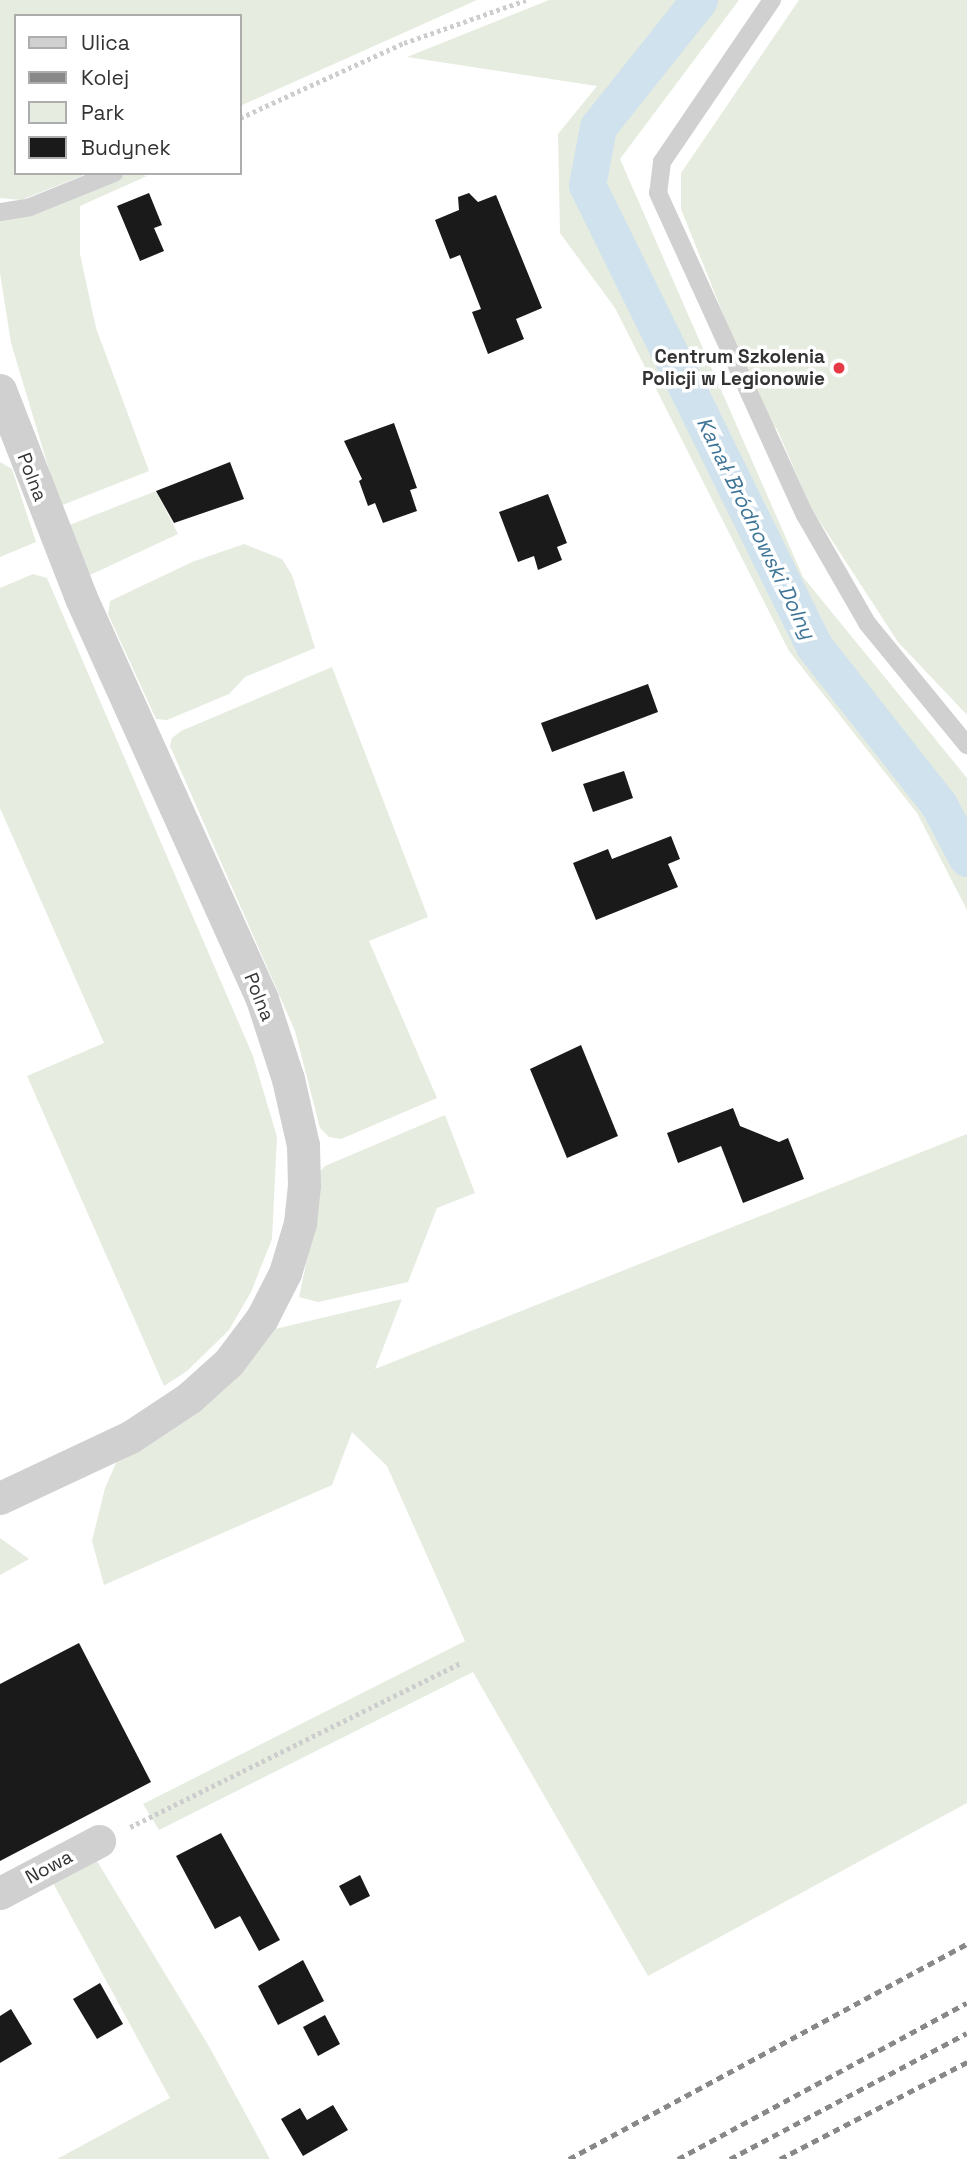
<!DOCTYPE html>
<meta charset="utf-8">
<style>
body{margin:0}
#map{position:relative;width:967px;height:2159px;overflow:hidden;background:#fff;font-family:"Space Grotesk",sans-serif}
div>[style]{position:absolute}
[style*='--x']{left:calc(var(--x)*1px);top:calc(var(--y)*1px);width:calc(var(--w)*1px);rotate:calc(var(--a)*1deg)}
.green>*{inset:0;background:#e6ecdf}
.canal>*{height:37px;margin:-18.5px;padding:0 18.5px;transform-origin:18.5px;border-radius:18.5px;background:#cfe2ee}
.building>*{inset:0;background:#1a1a1a}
.path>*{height:4.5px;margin-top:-2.25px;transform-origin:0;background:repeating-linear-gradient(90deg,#cdcdcd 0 3.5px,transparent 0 7px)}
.service>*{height:18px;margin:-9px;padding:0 9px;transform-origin:9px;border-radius:9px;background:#d0d0d0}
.minor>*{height:33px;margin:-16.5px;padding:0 16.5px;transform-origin:16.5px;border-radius:16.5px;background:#d0d0d0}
.rail>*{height:5px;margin-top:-2.5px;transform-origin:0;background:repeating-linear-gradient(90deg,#888 0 7px,transparent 0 12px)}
.dots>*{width:19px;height:19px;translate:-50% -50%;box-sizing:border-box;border:4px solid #fff;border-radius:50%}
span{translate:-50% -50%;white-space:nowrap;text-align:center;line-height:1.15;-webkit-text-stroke:7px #fff;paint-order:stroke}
.poi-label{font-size:19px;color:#333;font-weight:700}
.right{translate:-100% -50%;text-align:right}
.street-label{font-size:19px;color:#333}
.water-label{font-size:21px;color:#3f7597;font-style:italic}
.legend{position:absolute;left:14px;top:14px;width:228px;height:161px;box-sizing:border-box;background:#fff;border:2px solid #adadad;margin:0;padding:9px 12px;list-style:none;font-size:21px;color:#333}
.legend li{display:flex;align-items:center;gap:14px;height:35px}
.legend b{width:35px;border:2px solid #adadad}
</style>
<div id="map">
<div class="green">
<div style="clip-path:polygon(0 0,477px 0,240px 106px,240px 16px,16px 16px,16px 173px,89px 173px,21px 200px,0 198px)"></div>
<div style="clip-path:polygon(549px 0,739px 0,620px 159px,803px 577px,967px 778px,967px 910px,917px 813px,789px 651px,615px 308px,560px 233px,558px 134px,597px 86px,407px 57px)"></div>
<div style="clip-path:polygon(799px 0,967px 0,967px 715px,898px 642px,811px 508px,777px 429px,764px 416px,681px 209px,681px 173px)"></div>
<div style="clip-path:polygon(130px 173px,147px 176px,80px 206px,80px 254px,96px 328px,149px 471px,60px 506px,11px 343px,0 273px,0 221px)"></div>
<div style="clip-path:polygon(0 462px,12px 469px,36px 542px,0 557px)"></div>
<div style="clip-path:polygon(156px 491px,178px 534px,90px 575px,67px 526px)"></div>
<div style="clip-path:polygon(244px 544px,282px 559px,292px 575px,315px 648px,245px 677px,229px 694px,167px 720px,156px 719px,108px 614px,110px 601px,192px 562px)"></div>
<div style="clip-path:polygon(33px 574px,47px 578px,253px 1056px,277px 1137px,272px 1239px,251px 1292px,229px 1330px,187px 1371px,164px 1386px,27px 1076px,104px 1043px,0 808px,0 588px)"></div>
<div style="clip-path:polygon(332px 667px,428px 917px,369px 941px,437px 1098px,341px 1139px,329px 1137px,320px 1128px,295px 1031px,170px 746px,172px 738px,181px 731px)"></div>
<div style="clip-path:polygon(445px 1115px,475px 1193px,437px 1208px,408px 1282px,318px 1302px,299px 1297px,313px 1231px,318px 1174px,325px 1166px)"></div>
<div style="clip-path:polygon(967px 1134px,967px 1803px,648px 1976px,473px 1672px,159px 1830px,143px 1804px,465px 1641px,387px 1466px,352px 1432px,332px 1485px,104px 1585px,92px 1541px,105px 1488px,116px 1463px,139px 1449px,275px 1329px,402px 1299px,375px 1369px)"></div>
<div style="clip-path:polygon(0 1538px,29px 1559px,0 1575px)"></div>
<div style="clip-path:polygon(97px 1861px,210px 2048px,270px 2159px,57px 2159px,170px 2098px,53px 1883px)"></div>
</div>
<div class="canal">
<div style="--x:699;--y:0;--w:162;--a:128.5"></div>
<div style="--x:598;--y:127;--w:59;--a:100.7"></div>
<div style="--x:587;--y:185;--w:514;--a:63.78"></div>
<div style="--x:814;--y:646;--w:202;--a:51.8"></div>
<div style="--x:939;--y:805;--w:60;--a:62.2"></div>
</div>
<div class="building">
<div style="clip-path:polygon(149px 193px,162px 225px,154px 228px,164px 251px,140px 261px,117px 206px)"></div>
<div style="clip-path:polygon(469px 193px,478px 202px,496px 195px,542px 308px,516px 319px,524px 339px,488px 354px,472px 312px,481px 309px,460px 255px,450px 259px,435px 220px,459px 210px,458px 197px)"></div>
<div style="clip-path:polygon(394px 423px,417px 488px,410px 490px,417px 511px,383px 523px,375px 503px,368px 506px,359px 481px,362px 479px,344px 441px)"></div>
<div style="clip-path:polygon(230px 462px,244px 499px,174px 523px,156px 491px)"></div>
<div style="clip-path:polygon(548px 494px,567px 543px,557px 547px,562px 560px,538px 570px,534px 556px,518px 562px,499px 512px)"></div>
<div style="clip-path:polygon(648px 684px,658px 712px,552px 752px,541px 723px)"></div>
<div style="clip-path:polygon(624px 771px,633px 798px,593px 812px,583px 784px)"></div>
<div style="clip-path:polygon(671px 836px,680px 859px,668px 864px,678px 887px,596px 920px,573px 863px,608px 849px,612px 859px)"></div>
<div style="clip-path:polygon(581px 1045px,618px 1136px,567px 1158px,530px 1069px)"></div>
<div style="clip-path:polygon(733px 1108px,740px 1126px,779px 1142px,788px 1138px,804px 1179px,743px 1203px,721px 1146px,678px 1163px,667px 1133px)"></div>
<div style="clip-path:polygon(79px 1643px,151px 1782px,0 1861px,0 1684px)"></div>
<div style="clip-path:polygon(221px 1833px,280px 1940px,259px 1951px,240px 1916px,215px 1929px,176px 1856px)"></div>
<div style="clip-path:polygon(360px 1875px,370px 1896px,350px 1906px,339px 1886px)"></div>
<div style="clip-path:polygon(303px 1960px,324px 2001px,278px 2025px,258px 1986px)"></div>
<div style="clip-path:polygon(100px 1983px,123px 2024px,97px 2039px,73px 1999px)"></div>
<div style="clip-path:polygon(11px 2009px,32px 2044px,0 2063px,0 2016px)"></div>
<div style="clip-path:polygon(325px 2015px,340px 2044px,318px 2056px,303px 2027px)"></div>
<div style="clip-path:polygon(333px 2105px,348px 2130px,303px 2156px,281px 2119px,300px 2108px,307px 2120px)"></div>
</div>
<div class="path">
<div style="--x:240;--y:118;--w:180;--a:-24.6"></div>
<div style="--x:404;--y:43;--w:129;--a:-19.4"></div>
<div style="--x:130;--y:1827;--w:369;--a:-26.4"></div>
</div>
<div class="service">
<div style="--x:772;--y:0;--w:196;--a:124.2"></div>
<div style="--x:662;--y:162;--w:31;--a:97"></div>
<div style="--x:658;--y:193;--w:354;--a:65.5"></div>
<div style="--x:805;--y:515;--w:125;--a:60.1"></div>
<div style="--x:867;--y:623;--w:158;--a:50.7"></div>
<div style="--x:0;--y:212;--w:30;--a:-9"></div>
<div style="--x:30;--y:207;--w:91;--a:-22"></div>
</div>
<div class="minor">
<div style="--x:0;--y:390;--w:223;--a:68.7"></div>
<div style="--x:81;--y:598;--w:440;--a:65.7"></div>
<div style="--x:262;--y:999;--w:84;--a:72"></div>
<div style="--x:288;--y:1079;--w:68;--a:77.2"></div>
<div style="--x:303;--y:1145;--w:40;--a:88.6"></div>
<div style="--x:304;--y:1185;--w:38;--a:96"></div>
<div style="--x:300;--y:1223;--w:52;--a:106.7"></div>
<div style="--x:285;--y:1273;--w:51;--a:117.1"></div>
<div style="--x:262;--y:1318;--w:55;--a:126.9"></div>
<div style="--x:229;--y:1362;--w:54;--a:138"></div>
<div style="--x:189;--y:1398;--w:71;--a:146.5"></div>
<div style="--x:130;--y:1437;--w:144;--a:154.9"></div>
<div style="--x:0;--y:1893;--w:112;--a:-27.7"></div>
</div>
<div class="rail">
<div style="--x:569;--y:2159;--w:452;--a:-28.4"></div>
<div style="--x:678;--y:2159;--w:328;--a:-28.4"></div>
<div style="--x:730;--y:2159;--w:268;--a:-28"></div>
<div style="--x:780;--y:2159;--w:211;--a:-27.4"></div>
</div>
<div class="dots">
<div style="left:839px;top:368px;background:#e63946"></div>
</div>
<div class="poi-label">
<span class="right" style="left:825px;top:368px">Centrum Szkolenia<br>Policji w Legionowie</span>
</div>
<div class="street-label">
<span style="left:32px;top:477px;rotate:69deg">Polna</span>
<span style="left:259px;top:997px;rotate:68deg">Polna</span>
<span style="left:49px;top:1867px;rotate:-28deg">Nowa</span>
</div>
<div class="water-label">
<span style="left:756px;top:528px;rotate:64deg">Kanał Bródnowski Dolny</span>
</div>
<ul class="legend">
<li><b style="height:9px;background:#d0d0d0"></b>Ulica</li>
<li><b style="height:9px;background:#888"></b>Kolej</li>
<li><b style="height:19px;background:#e6ecdf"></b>Park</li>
<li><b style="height:19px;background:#1a1a1a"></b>Budynek</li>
</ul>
</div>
